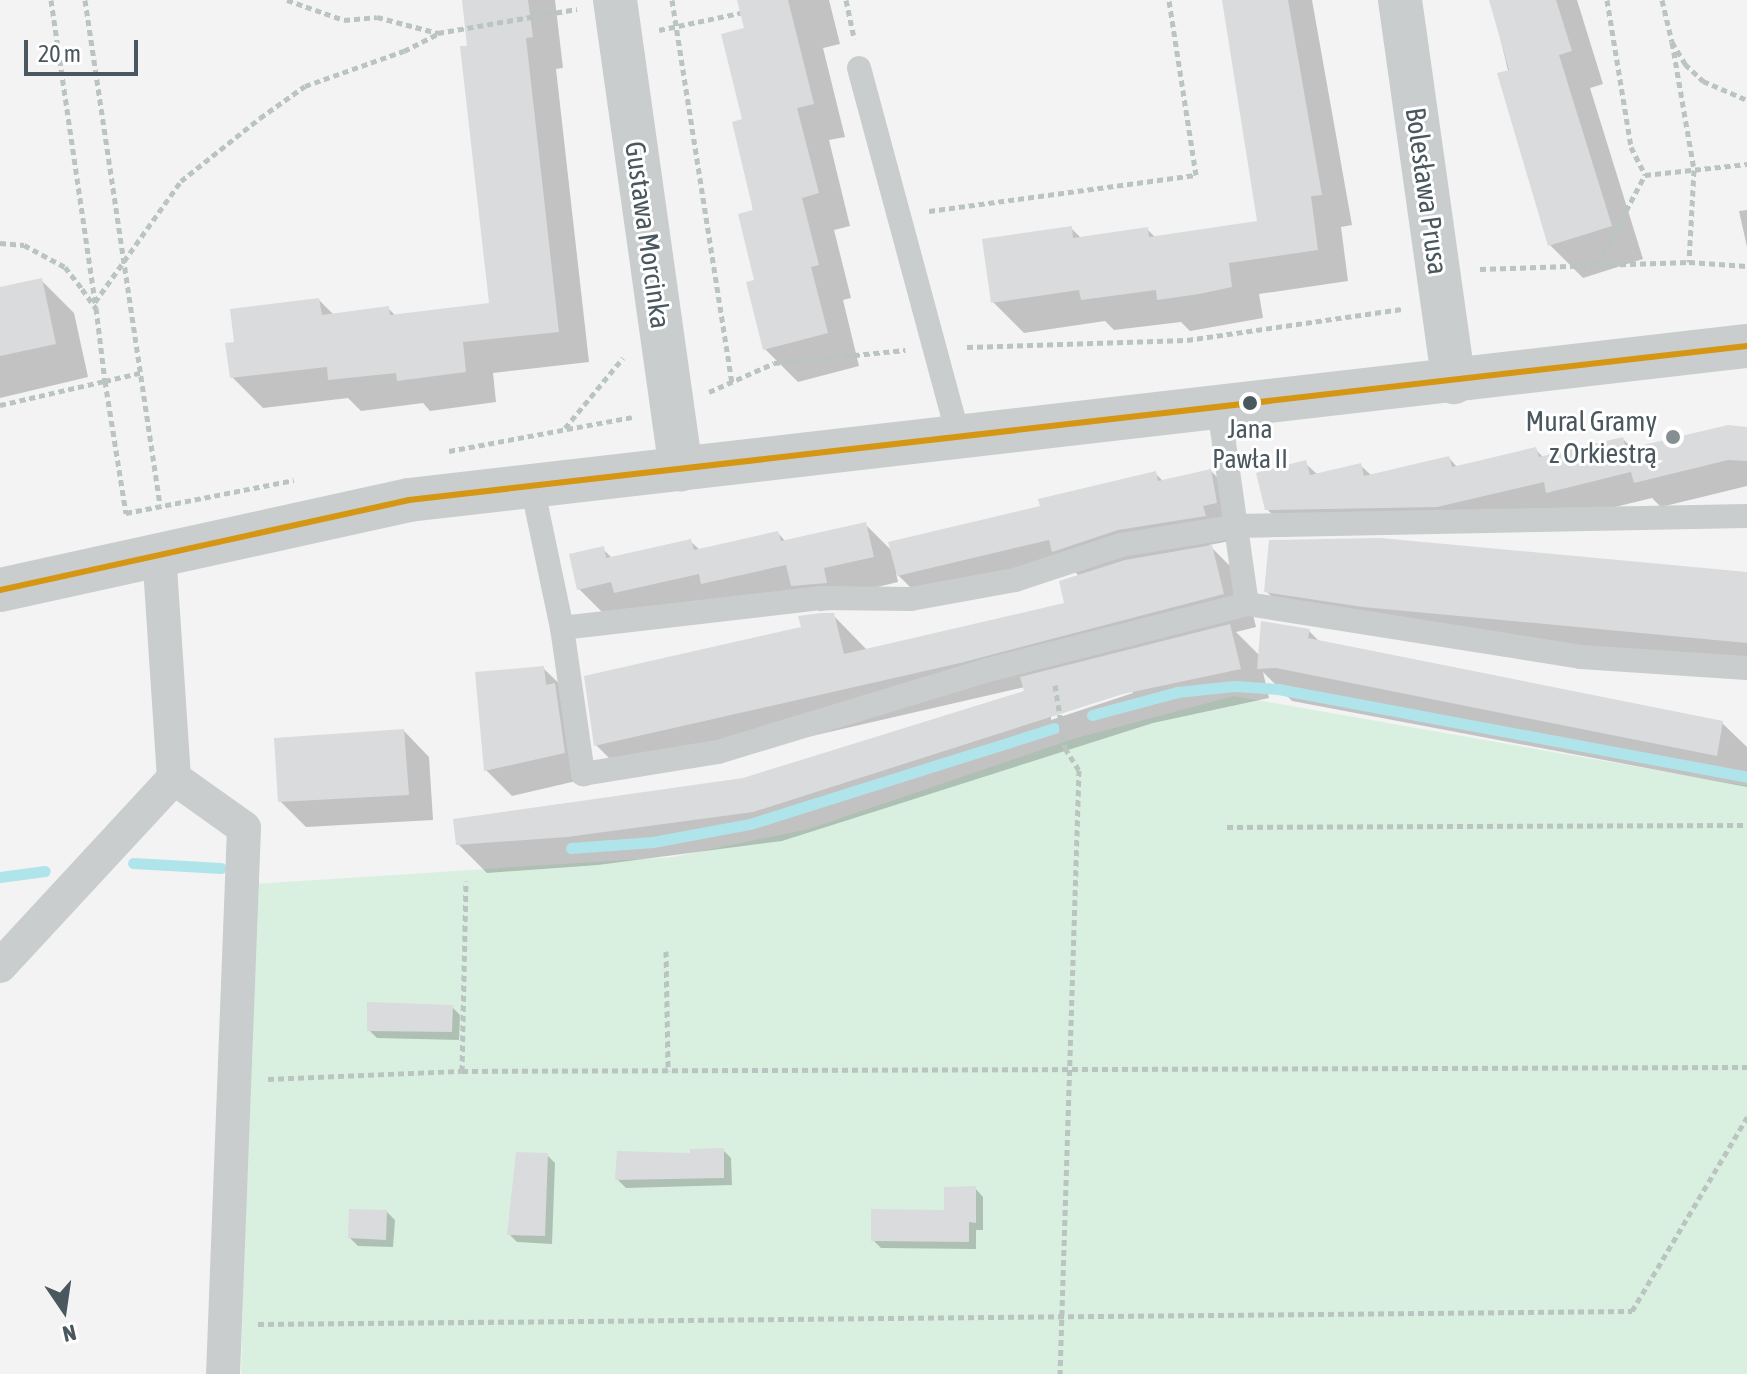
<!DOCTYPE html>
<meta charset="utf-8">
<style>
body{margin:0}
#map{position:relative;width:1747px;height:1374px;overflow:hidden;background:#f3f3f3;font-family:"Asap Condensed",sans-serif}
div>[style]{position:absolute}
[style*='--x']{left:calc(var(--x)*1px);top:calc(var(--y)*1px);width:calc(var(--w)*1px);rotate:calc(var(--a)*1deg)}
.green>*{inset:0;background:#d9f0e0}
.shadow>*{inset:0;background:#0003}
.stream>*{height:11px;margin:-5.5px;padding:0 5.5px;transform-origin:5.5px;border-radius:5.5px;background:#b0e4eb}
.building>*{inset:0;background:#dadbdc}
.path>*{height:5px;margin-top:-2.5px;transform-origin:0;background:repeating-linear-gradient(90deg,#bac4c0 0 6px,transparent 0 10px)}
.service>*{height:24px;margin:-12px;padding:0 12px;transform-origin:12px;border-radius:12px;background:#cacdce}
.pedestrian>*{height:34px;margin:-17px;padding:0 17px;transform-origin:17px;border-radius:17px;background:#cacdce}
.minor>*{height:44px;margin:-22px;padding:0 22px;transform-origin:22px;border-radius:22px;background:#cacdce}
.tertiary>*{height:44px;margin:-22px;padding:0 22px;transform-origin:22px;border-radius:22px;background:#cacdce}
.bus-1>*{height:6px;margin:-3px;padding:0 3px;transform-origin:3px;border-radius:3px;background:#d49613}
.dots>*{width:22px;height:22px;translate:-50% -50%;box-sizing:border-box;border:4px solid #fff;border-radius:50%}
span{translate:-50% -50%;white-space:nowrap;text-align:center;line-height:1.15;-webkit-text-stroke:6px #fff;paint-order:stroke}
.bus-label{font-size:26px;color:#4a575e}
.street-label{font-size:28px;color:#4a575e}
.poi-label{font-size:28px;color:#4a575e}
.right{translate:-100% -50%;text-align:right}
.north{position:absolute;left:24px;top:1270px;width:80px;height:80px;-webkit-text-stroke:6px #fff;paint-order:stroke;rotate:167deg;font-size:22px;font-weight:700;line-height:32px;text-align:center;color:#4a575e}
.north::after{content:'';display:block;margin:auto;width:28px;height:36px;background:#4a575e;clip-path:polygon(50% 0,100% 100%,50% 72%,0 100%)}
.scale{position:absolute;left:24px;top:40px;width:114px;height:36px;box-sizing:border-box;border:4px solid #4a575e;border-top:0;padding-left:10px;font-size:24px;line-height:28px;white-space:nowrap;color:#4a575e;-webkit-text-stroke:6px #fff;paint-order:stroke}
</style>
<div id="map">
<div class="green">
<div style="clip-path:polygon(1234px 696px,1747px 786px,1747px 1374px,241px 1374px,253px 884px,673px 857px,809px 829px,1073px 739px)"></div>
</div>
<div class="shadow">
<div style="clip-path:polygon(464px 0,555px 0,563px 68px,556px 69px,589px 362px,493px 373px,496px 402px,430px 411px,423px 403px,361px 411px,348px 398px,263px 408px,232px 377px,236px 343px,319px 300px,334px 315px,389px 309px,396px 316px,491px 305px)"></div>
<div style="clip-path:polygon(739px 0,829px 0,840px 44px,823px 48px,845px 137px,829px 140px,850px 226px,834px 230px,851px 298px,843px 300px,859px 366px,798px 382px,765px 349px,745px 120px,746px 29px)"></div>
<div style="clip-path:polygon(1223px 0,1312px 0,1352px 225px,1341px 227px,1348px 281px,1259px 294px,1263px 318px,1190px 331px,1181px 322px,1114px 330px,1105px 321px,1024px 333px,993px 302px,1071px 228px,1082px 239px,1147px 229px,1156px 238px,1260px 223px)"></div>
<div style="clip-path:polygon(1491px 0,1577px 0,1603px 84px,1590px 88px,1643px 259px,1583px 278px,1550px 245px)"></div>
<div style="clip-path:polygon(1747px 210px,1747px 247px,1739px 211px)"></div>
<div style="clip-path:polygon(41px 280px,74px 313px,88px 377px,0 398px,0 289px)"></div>
<div style="clip-path:polygon(1747px 429px,1747px 486px,1661px 507px,1652px 498px,1574px 517px,1292px 535px,1267px 509px,1305px 463px,1318px 475px,1360px 465px,1372px 476px,1449px 458px,1458px 468px,1535px 449px,1544px 458px,1623px 439px,1633px 449px)"></div>
<div style="clip-path:polygon(evenodd,1211px 471px,1236px 496px,1230px 541px,1209px 545px,1245px 581px,1256px 627px,1236px 632px,1260px 656px,1309px 631px,1321px 643px,1722px 723px,1747px 747px,1747px 787px,1292px 701px,1263px 672px,1269px 698px,1153px 723px,782px 841px,598px 865px,487px 873px,458px 844px,743px 780px,1026px 692px,1025px 687px,629px 778px,596px 745px,833px 615px,867px 650px,1066px 604px,1080px 577px,1070px 567px,924px 601px,896px 573px,898px 582px,848px 594px,852px 608px,819px 611px,800px 593px,641px 617px,632px 608px,604px 614px,579px 589px,603px 549px,613px 559px,690px 541px,700px 550px,778px 533px,786px 542px,865px 524px,893px 552px,1155px 473px,1164px 482px,1211px 471px,1132px 690px,1133px 693px,1051px 720px,1051px 715px,1132px 690px)"></div>
<div style="clip-path:polygon(1747px 574px,1747px 671px,1298px 623px,1266px 591px)"></div>
<div style="clip-path:polygon(543px 668px,569px 693px,589px 778px,512px 796px,486px 770px)"></div>
<div style="clip-path:polygon(404px 731px,429px 757px,433px 820px,306px 827px,280px 801px)"></div>
<div style="clip-path:polygon(452px 1007px,460px 1015px,459px 1040px,377px 1038px,369px 1030px)"></div>
<div style="clip-path:polygon(723px 1150px,731px 1158px,732px 1185px,626px 1188px,617px 1179px)"></div>
<div style="clip-path:polygon(547px 1155px,555px 1163px,552px 1244px,517px 1242px,509px 1234px)"></div>
<div style="clip-path:polygon(975px 1188px,983px 1197px,983px 1230px,976px 1230px,976px 1249px,881px 1248px,873px 1240px,946px 1212px)"></div>
<div style="clip-path:polygon(387px 1212px,395px 1220px,393px 1247px,358px 1246px,350px 1238px)"></div>
</div>
<div class="stream">
<div style="--x:1092;--y:715;--w:88;--a:-15.1"></div>
<div style="--x:1177;--y:692;--w:58;--a:-5.9"></div>
<div style="--x:1235;--y:686;--w:43;--a:4"></div>
<div style="--x:1278;--y:689;--w:477;--a:10.6"></div>
<div style="--x:571;--y:848;--w:82;--a:-4.2"></div>
<div style="--x:653;--y:842;--w:99;--a:-10.5"></div>
<div style="--x:750;--y:824;--w:319;--a:-17.5"></div>
<div style="--x:133;--y:863;--w:88;--a:3.3"></div>
<div style="--x:0;--y:877;--w:45;--a:-7.6"></div>
</div>
<div class="building">
<div style="clip-path:polygon(462px 0,528px 0,533px 37px,526px 38px,559px 332px,463px 342px,466px 372px,397px 381px,396px 373px,328px 380px,327px 367px,230px 378px,225px 343px,234px 342px,230px 309px,319px 298px,322px 315px,389px 306px,390px 315px,489px 303px,460px 46px,467px 46px)"></div>
<div style="clip-path:polygon(737px 0,788px 0,814px 104px,797px 108px,819px 193px,802px 198px,819px 265px,811px 267px,828px 333px,763px 350px,746px 282px,754px 280px,738px 214px,753px 210px,732px 122px,742px 119px,721px 34px,744px 28px)"></div>
<div style="clip-path:polygon(1222px 0,1288px 0,1322px 195px,1311px 196px,1318px 250px,1229px 263px,1232px 287px,1199px 294px,1157px 300px,1156px 290px,1081px 300px,1079px 290px,991px 303px,982px 239px,1072px 226px,1073px 238px,1148px 227px,1149px 237px,1257px 221px)"></div>
<div style="clip-path:polygon(1489px 0,1556px 0,1572px 51px,1559px 55px,1612px 226px,1548px 246px,1497px 73px,1509px 70px)"></div>
<div style="clip-path:polygon(42px 278px,56px 344px,0 356px,0 287px)"></div>
<div style="clip-path:polygon(1728px 425px,1747px 427px,1747px 461px,1728px 460px,1634px 483px,1631px 472px,1546px 493px,1544px 482px,1437px 507px,1265px 510px,1256px 473px,1306px 460px,1310px 475px,1361px 463px,1364px 476px,1449px 456px,1452px 467px,1536px 447px,1539px 457px,1623px 437px,1626px 449px)"></div>
<div style="clip-path:polygon(1211px 469px,1217px 503px,1203px 506px,1206px 516px,1118px 530px,1052px 552px,1049px 540px,897px 576px,888px 542px,1040px 506px,1038px 499px,1156px 471px,1158px 481px)"></div>
<div style="clip-path:polygon(866px 522px,874px 557px,824px 568px,827px 583px,791px 586px,786px 565px,701px 584px,699px 574px,614px 593px,611px 582px,577px 590px,569px 554px,604px 546px,606px 558px,691px 539px,694px 550px,778px 531px,781px 541px)"></div>
<div style="clip-path:polygon(1380px 538px,1747px 572px,1747px 643px,1363px 607px,1264px 592px,1269px 540px)"></div>
<div style="clip-path:polygon(1212px 545px,1224px 594px,960px 663px,594px 746px,584px 676px,801px 627px,798px 616px,821px 613px,834px 613px,844px 654px,1064px 603px,1059px 581px,1125px 560px)"></div>
<div style="clip-path:polygon(1261px 621px,1310px 629px,1308px 638px,1723px 721px,1717px 756px,1276px 668px,1257px 669px)"></div>
<div style="clip-path:polygon(1230px 624px,1241px 669px,1123px 694px,753px 812px,567px 837px,456px 845px,453px 819px,743px 778px,1024px 691px,1020px 677px)"></div>
<div style="clip-path:polygon(544px 666px,546px 685px,555px 683px,565px 753px,484px 771px,475px 672px)"></div>
<div style="clip-path:polygon(404px 729px,409px 795px,278px 802px,274px 738px)"></div>
<div style="clip-path:polygon(367px 1002px,453px 1005px,452px 1032px,367px 1031px)"></div>
<div style="clip-path:polygon(724px 1148px,724px 1178px,615px 1180px,617px 1151px,690px 1153px,690px 1149px)"></div>
<div style="clip-path:polygon(516px 1152px,548px 1153px,545px 1236px,507px 1235px)"></div>
<div style="clip-path:polygon(976px 1186px,976px 1223px,969px 1222px,969px 1242px,871px 1241px,871px 1209px,944px 1210px,944px 1187px)"></div>
<div style="clip-path:polygon(349px 1209px,387px 1210px,386px 1240px,348px 1238px)"></div>
</div>
<div class="path">
<div style="--x:51;--y:0;--w:311;--a:81.7"></div>
<div style="--x:85;--y:0;--w:511;--a:81.55"></div>
<div style="--x:287;--y:0;--w:60;--a:19.3"></div>
<div style="--x:344;--y:20;--w:33;--a:-5"></div>
<div style="--x:377;--y:17;--w:63;--a:14.7"></div>
<div style="--x:438;--y:33;--w:141;--a:-9.8"></div>
<div style="--x:672;--y:0;--w:387;--a:81.1"></div>
<div style="--x:846;--y:0;--w:40;--a:78"></div>
<div style="--x:1607;--y:0;--w:149;--a:80.7"></div>
<div style="--x:1631;--y:147;--w:31;--a:63"></div>
<div style="--x:1662;--y:0;--w:43;--a:76.6"></div>
<div style="--x:1672;--y:42;--w:26;--a:59"></div>
<div style="--x:1685;--y:64;--w:25;--a:43"></div>
<div style="--x:1703;--y:81;--w:48;--a:23.4"></div>
<div style="--x:659;--y:30;--w:83;--a:-11.9"></div>
<div style="--x:1672;--y:42;--w:130;--a:80.2"></div>
<div style="--x:1694;--y:170;--w:92;--a:93.1"></div>
<div style="--x:929;--y:211;--w:269;--a:-7.7"></div>
<div style="--x:1196;--y:175;--w:177;--a:-98.8"></div>
<div style="--x:0;--y:243;--w:24;--a:5"></div>
<div style="--x:24;--y:245;--w:47;--a:28.2"></div>
<div style="--x:65;--y:267;--w:28;--a:52"></div>
<div style="--x:82;--y:289;--w:24;--a:54"></div>
<div style="--x:96;--y:308;--w:74;--a:83"></div>
<div style="--x:105;--y:381;--w:36;--a:-13"></div>
<div style="--x:1598;--y:264;--w:101;--a:-62.2"></div>
<div style="--x:1645;--y:175;--w:103;--a:-6.2"></div>
<div style="--x:1480;--y:269;--w:209;--a:-1.9"></div>
<div style="--x:1689;--y:262;--w:58;--a:3.9"></div>
<div style="--x:95;--y:302;--w:148;--a:-54.6"></div>
<div style="--x:181;--y:181;--w:101;--a:-38.6"></div>
<div style="--x:260;--y:118;--w:55;--a:-35.4"></div>
<div style="--x:305;--y:86;--w:105;--a:-19.5"></div>
<div style="--x:404;--y:51;--w:37;--a:-27"></div>
<div style="--x:967;--y:347;--w:220;--a:-1.8"></div>
<div style="--x:1187;--y:340;--w:217;--a:-8.2"></div>
<div style="--x:709;--y:392;--w:71;--a:-24"></div>
<div style="--x:774;--y:363;--w:132;--a:-5.7"></div>
<div style="--x:0;--y:405;--w:108;--a:-12.9"></div>
<div style="--x:105;--y:381;--w:134;--a:81"></div>
<div style="--x:126;--y:513;--w:171;--a:-11.1"></div>
<div style="--x:565;--y:428;--w:91;--a:-50.4"></div>
<div style="--x:449;--y:451;--w:186;--a:-10.5"></div>
<div style="--x:1055;--y:685;--w:64;--a:81"></div>
<div style="--x:1065;--y:748;--w:26;--a:58"></div>
<div style="--x:1079;--y:770;--w:604;--a:91.8"></div>
<div style="--x:1227;--y:827;--w:520;--a:-0.22"></div>
<div style="--x:666;--y:951;--w:120;--a:89"></div>
<div style="--x:462;--y:1071;--w:190;--a:-88.8"></div>
<div style="--x:268;--y:1079;--w:194;--a:-2.4"></div>
<div style="--x:462;--y:1071;--w:1285;--a:-0.18"></div>
<div style="--x:258;--y:1324;--w:1374;--a:-0.54"></div>
<div style="--x:1632;--y:1311;--w:226;--a:-59.3"></div>
</div>
<div class="service">
<div style="--x:859;--y:68;--w:383;--a:74.9"></div>
<div style="--x:1219;--y:408;--w:198;--a:81.9"></div>
<div style="--x:532;--y:486;--w:145;--a:78.1"></div>
<div style="--x:562;--y:628;--w:148;--a:81.8"></div>
<div style="--x:583;--y:774;--w:137;--a:-9.3"></div>
<div style="--x:718;--y:752;--w:282;--a:-16.9"></div>
<div style="--x:988;--y:670;--w:267;--a:-14.3"></div>
<div style="--x:1247;--y:604;--w:338;--a:9"></div>
<div style="--x:1581;--y:657;--w:166;--a:3.8"></div>
<div style="--x:562;--y:628;--w:260;--a:-6.6"></div>
<div style="--x:820;--y:598;--w:91;--a:0.6"></div>
<div style="--x:911;--y:599;--w:106;--a:-10.4"></div>
<div style="--x:1015;--y:580;--w:112;--a:-18.3"></div>
<div style="--x:1121;--y:545;--w:119;--a:-9.2"></div>
<div style="--x:1238;--y:526;--w:509;--a:-1.13"></div>
</div>
<div class="pedestrian">
<div style="--x:174;--y:778;--w:86;--a:35.5"></div>
<div style="--x:244;--y:828;--w:546;--a:92.2"></div>
<div style="--x:0;--y:966;--w:256;--a:-47.2"></div>
<div style="--x:174;--y:778;--w:224;--a:-93.8"></div>
</div>
<div class="minor">
<div style="--x:615;--y:0;--w:474;--a:82"></div>
<div style="--x:1400;--y:0;--w:386;--a:82"></div>
</div>
<div class="tertiary">
<div style="--x:0;--y:590;--w:419;--a:-12.4"></div>
<div style="--x:409;--y:500;--w:1347;--a:-6.57"></div>
</div>
<div class="bus-1">
<div style="--x:0;--y:590;--w:419;--a:-12.4"></div>
<div style="--x:409;--y:500;--w:1347;--a:-6.57"></div>
</div>
<div class="dots">
<div style="left:1250px;top:403px;background:#4a575e"></div>
<div style="left:1673px;top:437px;background:#858e92"></div>
</div>
<div class="bus-label">
<span style="left:1250px;top:445px">Jana<br>Pawła II</span>
</div>
<div class="street-label">
<span style="left:1427px;top:191px;rotate:82deg">Bolesława Prusa</span>
<span style="left:648px;top:235px;rotate:82deg">Gustawa Morcinka</span>
</div>
<div class="poi-label">
<span class="right" style="left:1657px;top:437px">Mural Gramy<br>z Orkiestrą</span>
</div>
<div class="north">N</div>
<div class="scale">20 m</div>
</div>
